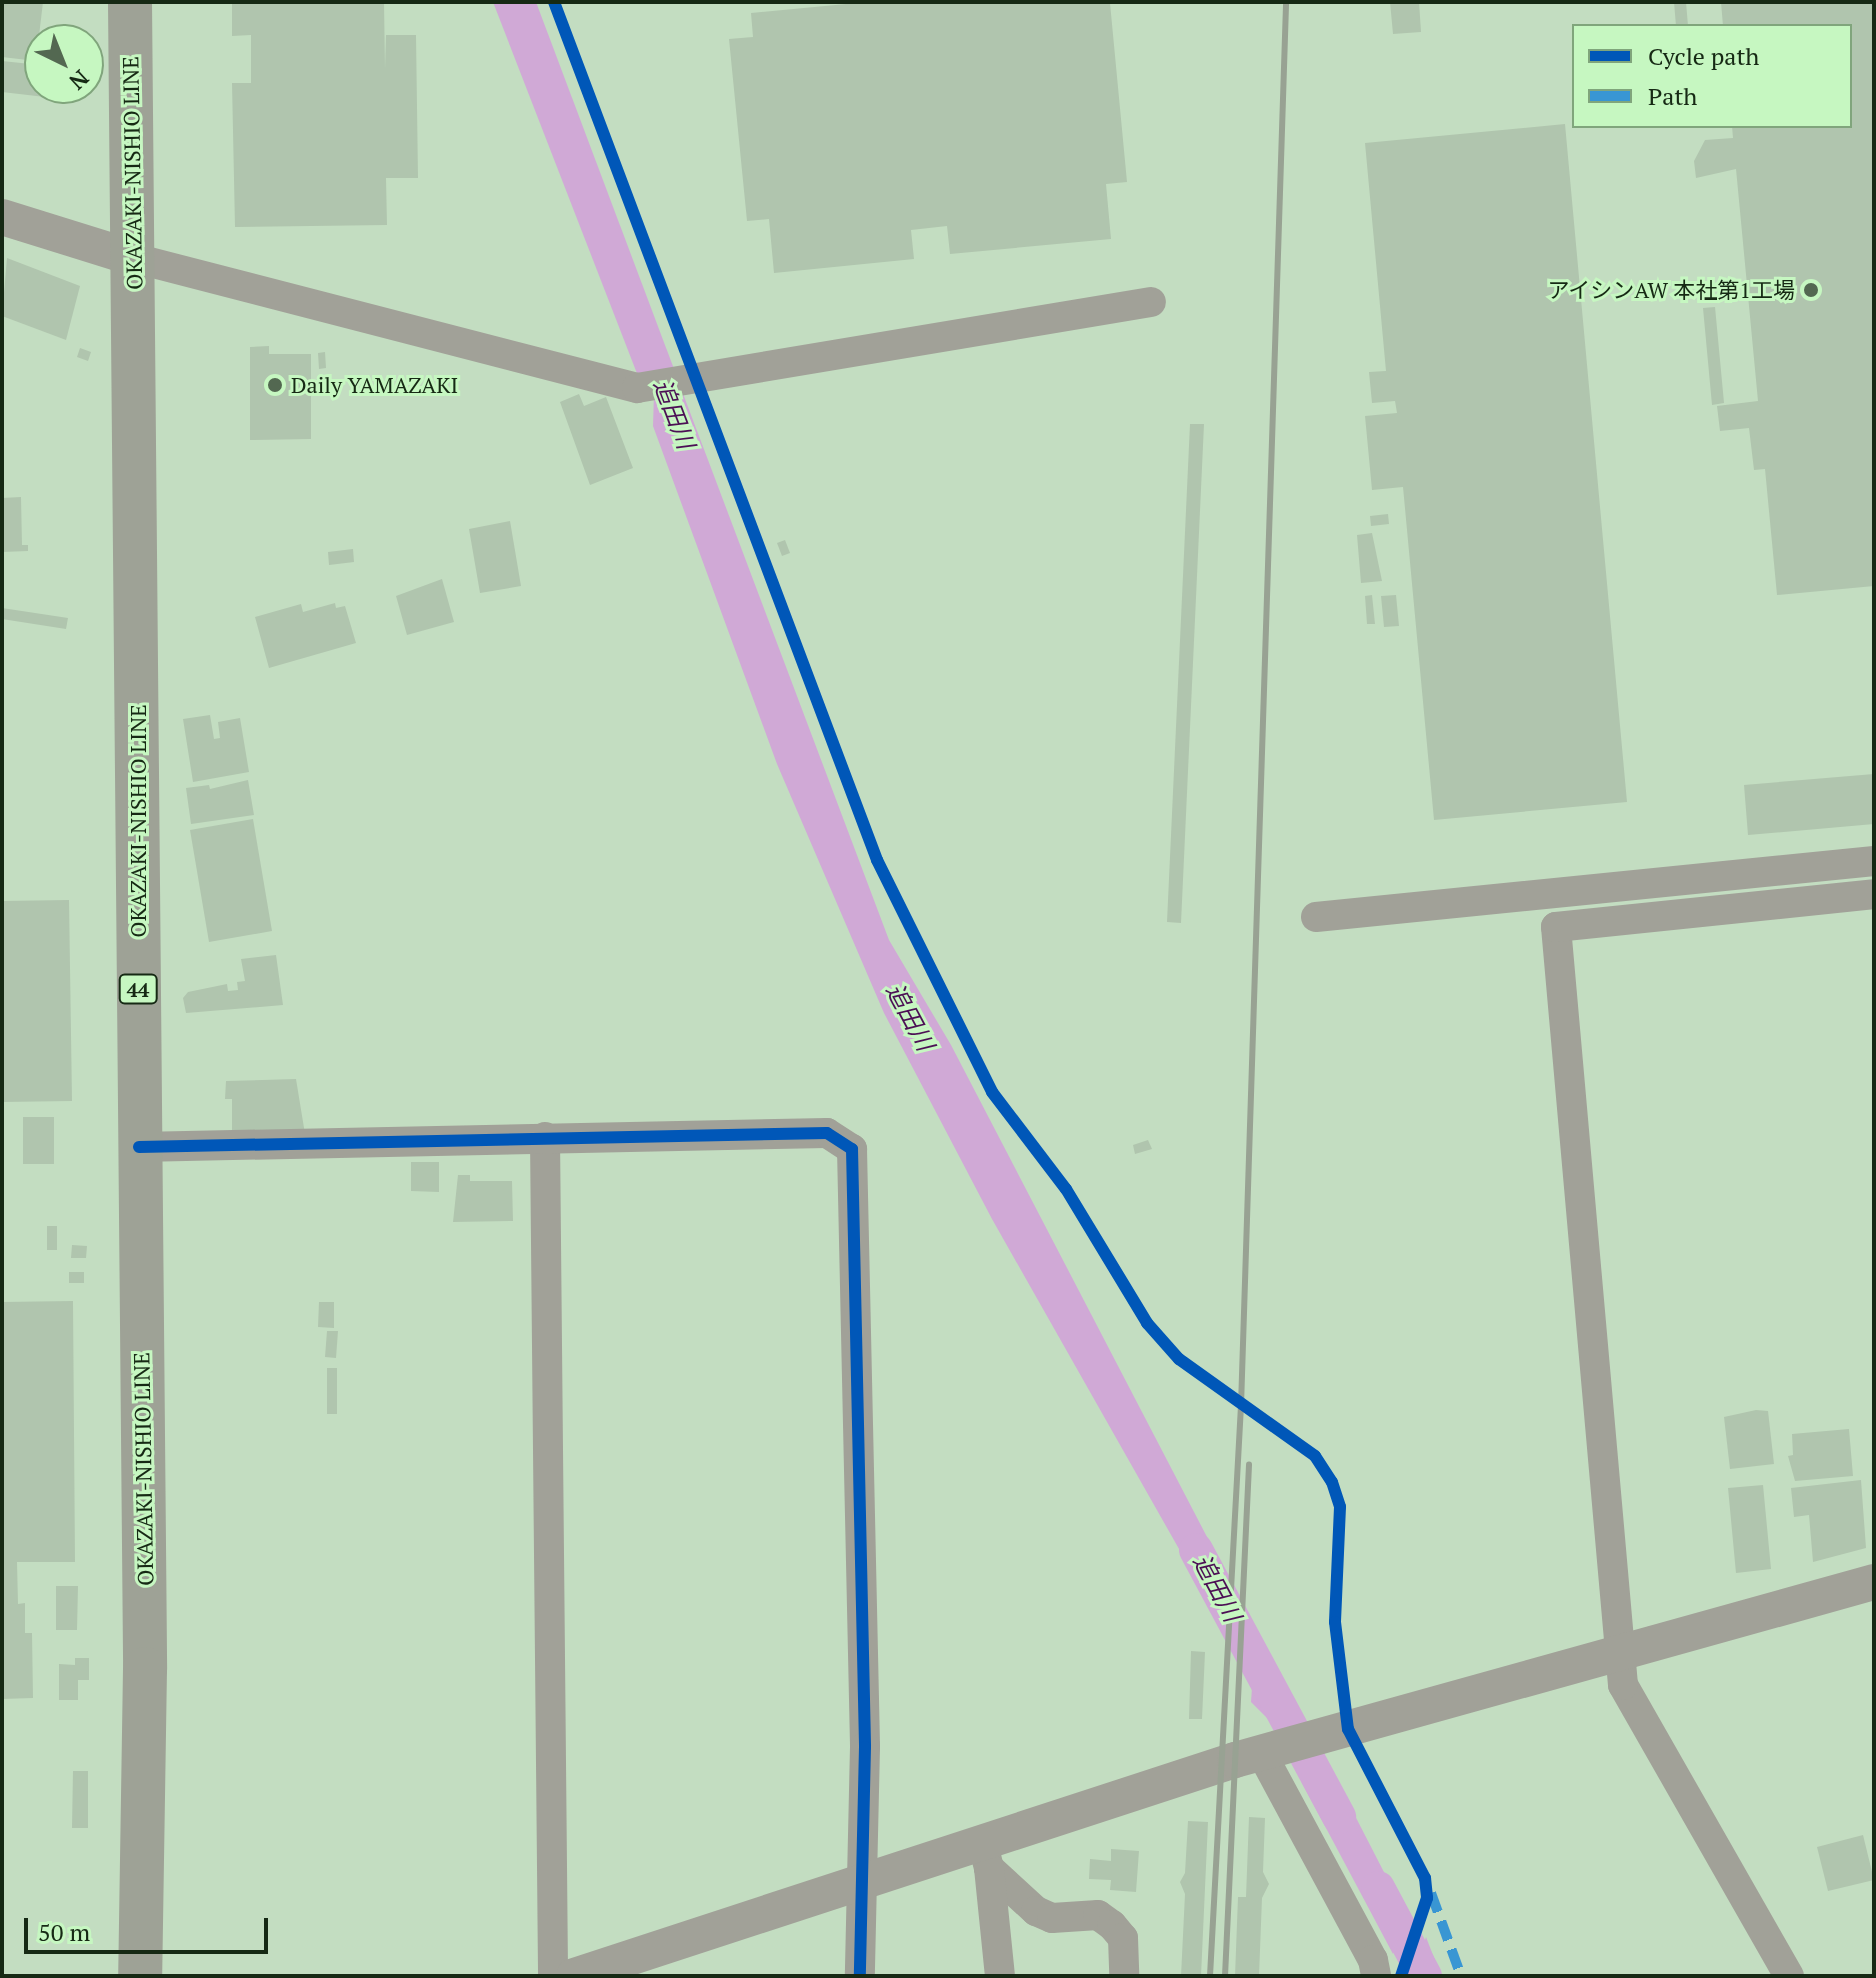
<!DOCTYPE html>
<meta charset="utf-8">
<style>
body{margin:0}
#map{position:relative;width:1876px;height:1978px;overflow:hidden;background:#c3ddc1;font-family:"PT Serif","Noto Sans JP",serif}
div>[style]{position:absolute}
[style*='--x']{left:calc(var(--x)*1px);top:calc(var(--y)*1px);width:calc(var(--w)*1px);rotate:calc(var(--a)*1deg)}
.water>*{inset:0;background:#d0a9d6}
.canal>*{height:34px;margin:-17px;padding:0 17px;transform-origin:17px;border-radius:17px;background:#d0a9d6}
.building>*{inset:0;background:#b0c5ae}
.minor>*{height:30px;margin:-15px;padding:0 15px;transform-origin:15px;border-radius:15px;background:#a1a198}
.tertiary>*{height:36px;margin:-18px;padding:0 18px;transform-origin:18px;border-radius:18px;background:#a1a198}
.primary>*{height:44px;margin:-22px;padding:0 22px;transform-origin:22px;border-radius:22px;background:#9ea296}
.rail>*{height:6px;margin:-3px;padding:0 3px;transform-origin:3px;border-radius:3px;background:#98a293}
.quiet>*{height:10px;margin-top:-5px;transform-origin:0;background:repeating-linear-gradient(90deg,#3996d3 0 20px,transparent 0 30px)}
.cycleway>*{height:12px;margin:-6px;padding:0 6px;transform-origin:6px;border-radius:6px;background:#0057b8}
.dots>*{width:22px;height:22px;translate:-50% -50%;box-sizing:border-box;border:4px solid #c6f7c1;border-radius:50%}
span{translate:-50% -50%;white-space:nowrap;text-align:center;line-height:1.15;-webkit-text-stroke:6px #c6f7c1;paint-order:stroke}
.shield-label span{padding:2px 6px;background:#c6f7c1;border:2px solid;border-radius:6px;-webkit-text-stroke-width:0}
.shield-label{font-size:20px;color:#162914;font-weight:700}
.street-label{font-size:22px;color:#162914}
.poi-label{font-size:22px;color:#162914}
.right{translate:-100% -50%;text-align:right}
.left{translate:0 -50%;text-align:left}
.water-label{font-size:24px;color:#4c1055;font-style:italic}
.frame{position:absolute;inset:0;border:4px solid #162914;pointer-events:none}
.legend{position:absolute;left:1572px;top:24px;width:280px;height:104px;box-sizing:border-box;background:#c6f7c1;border:2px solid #80a57c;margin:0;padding:10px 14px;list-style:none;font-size:24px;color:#162914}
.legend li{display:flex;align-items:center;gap:16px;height:40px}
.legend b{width:40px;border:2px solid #80a57c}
.north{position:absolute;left:24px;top:24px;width:80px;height:80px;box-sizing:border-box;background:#c6f7c1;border:2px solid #80a57c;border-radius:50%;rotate:137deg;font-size:22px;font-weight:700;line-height:32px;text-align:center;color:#162914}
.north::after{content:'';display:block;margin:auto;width:28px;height:36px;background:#536851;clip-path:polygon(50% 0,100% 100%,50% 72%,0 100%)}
.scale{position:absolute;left:24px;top:1918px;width:244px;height:36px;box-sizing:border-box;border:4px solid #162914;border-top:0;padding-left:10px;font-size:24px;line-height:28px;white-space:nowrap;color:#162914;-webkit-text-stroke:6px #c6f7c1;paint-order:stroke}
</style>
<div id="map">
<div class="water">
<div style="clip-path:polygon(493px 2px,536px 2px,674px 369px,638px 376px)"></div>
<div style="clip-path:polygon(682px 391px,889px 940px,951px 1045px,1219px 1560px,1217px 1616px,992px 1219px,884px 1013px,777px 764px,653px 426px,654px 394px)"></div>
<div style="clip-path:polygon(1255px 1645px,1292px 1706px,1268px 1719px,1251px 1702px)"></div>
<div style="clip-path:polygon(1333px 1773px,1405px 1913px,1393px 1954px,1301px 1781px)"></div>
<div style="clip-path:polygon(1426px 1937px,1441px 1976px,1414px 1976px)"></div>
</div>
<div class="canal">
<div style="--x:1196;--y:1550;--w:303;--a:61.8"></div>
<div style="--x:1378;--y:1888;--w:100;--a:61.9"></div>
</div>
<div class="building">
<div style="clip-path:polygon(2px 2px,43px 2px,36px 61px,2px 57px)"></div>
<div style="clip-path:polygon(232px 2px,384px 2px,385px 69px,386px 35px,416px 35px,418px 178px,386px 178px,387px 225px,235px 227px,232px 83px,251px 83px,251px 35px,232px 36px)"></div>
<div style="clip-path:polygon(867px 2px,1110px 3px,1127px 182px,1106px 184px,1111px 239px,950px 254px,947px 226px,911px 230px,914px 259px,774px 273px,769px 219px,747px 221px,729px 39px,753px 37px,751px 13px)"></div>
<div style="clip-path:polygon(1390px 2px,1419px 2px,1421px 32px,1393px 34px)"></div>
<div style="clip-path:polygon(1674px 2px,1686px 2px,1688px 26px,1676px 26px)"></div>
<div style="clip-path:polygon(1721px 2px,1874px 2px,1874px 586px,1777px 595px,1765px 469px,1754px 470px,1749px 428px,1720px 431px,1717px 406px,1758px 401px,1736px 169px,1696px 178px,1694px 161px,1705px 140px,1733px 138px,1732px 126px,1850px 126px,1850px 26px,1723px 26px)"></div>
<div style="clip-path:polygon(2px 61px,40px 65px,45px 97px,2px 92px)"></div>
<div style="clip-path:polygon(1565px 124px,1627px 802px,1434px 820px,1403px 487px,1372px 490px,1365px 416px,1397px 413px,1395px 401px,1372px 403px,1369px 372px,1386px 371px,1365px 143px)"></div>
<div style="clip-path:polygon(7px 258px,80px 286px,66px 340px,2px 316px)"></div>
<div style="clip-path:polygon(1715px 307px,1724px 403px,1712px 405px,1703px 308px)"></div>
<div style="clip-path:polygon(269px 346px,269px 354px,311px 354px,311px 439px,250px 440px,250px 347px)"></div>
<div style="clip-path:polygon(80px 348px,91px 352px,88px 361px,77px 357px)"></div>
<div style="clip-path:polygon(325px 352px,326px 368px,319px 369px,318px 353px)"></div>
<div style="clip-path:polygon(317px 380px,329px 380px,329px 393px,317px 392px)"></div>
<div style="clip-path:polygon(579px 394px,584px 406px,606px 397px,633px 468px,590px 485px,560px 402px)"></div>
<div style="clip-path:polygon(1190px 424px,1204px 424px,1181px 923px,1167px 922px)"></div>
<div style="clip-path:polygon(21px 497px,22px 545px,28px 545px,28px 551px,2px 552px,2px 498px)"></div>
<div style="clip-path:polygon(1388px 514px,1389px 524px,1371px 526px,1370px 516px)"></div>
<div style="clip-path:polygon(510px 521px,521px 586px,480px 593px,469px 529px)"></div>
<div style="clip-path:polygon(1372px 533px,1382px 581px,1361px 583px,1357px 535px)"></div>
<div style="clip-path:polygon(785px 540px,790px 553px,782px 556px,777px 543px)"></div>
<div style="clip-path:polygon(353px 549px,354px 562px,329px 565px,328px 552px)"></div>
<div style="clip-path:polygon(442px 579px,454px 622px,407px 635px,396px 596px)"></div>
<div style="clip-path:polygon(1372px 595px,1375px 624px,1367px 624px,1365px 596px)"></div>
<div style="clip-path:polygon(1396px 595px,1399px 626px,1384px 627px,1381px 596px)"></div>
<div style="clip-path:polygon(335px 603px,336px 608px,345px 606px,356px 643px,269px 668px,255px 617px,301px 604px,303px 612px)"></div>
<div style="clip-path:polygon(2px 608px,68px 618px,66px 629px,2px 619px)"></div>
<div style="clip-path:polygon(210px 715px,214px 739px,220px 738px,218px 722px,240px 718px,249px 772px,193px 782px,183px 719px)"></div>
<div style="clip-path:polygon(1874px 774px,1874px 824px,1748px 835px,1744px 785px)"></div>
<div style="clip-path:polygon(248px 780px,254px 815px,191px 824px,186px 788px,209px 785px,210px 789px)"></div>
<div style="clip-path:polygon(253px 819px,272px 931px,209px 942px,190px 830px)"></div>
<div style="clip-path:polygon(69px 900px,72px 1101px,2px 1102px,2px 901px)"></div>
<div style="clip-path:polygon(276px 955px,283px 1005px,186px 1013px,183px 998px,188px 992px,227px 984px,228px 991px,238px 990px,237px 982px,245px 981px,241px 959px)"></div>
<div style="clip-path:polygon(296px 1079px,305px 1134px,232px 1136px,232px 1099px,225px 1099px,226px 1081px)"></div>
<div style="clip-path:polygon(23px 1117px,54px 1117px,54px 1164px,23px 1164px)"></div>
<div style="clip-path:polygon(1148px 1140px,1152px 1149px,1135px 1154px,1133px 1145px)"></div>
<div style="clip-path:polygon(411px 1162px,439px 1162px,439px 1192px,411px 1191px)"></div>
<div style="clip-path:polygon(458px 1175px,470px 1175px,470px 1181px,512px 1181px,513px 1221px,453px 1222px)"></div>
<div style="clip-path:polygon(47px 1226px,57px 1226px,57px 1250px,47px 1250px)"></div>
<div style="clip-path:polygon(72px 1245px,87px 1246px,86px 1258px,71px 1258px)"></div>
<div style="clip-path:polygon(69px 1272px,84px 1272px,84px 1283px,69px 1283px)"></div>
<div style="clip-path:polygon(73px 1301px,75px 1562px,17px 1562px,18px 1604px,25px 1603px,25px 1633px,32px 1633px,33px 1698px,2px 1699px,2px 1302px)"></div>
<div style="clip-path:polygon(319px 1302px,334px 1302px,334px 1328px,318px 1327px)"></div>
<div style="clip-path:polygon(327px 1331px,338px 1331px,336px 1358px,325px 1357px)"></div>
<div style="clip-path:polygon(327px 1368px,337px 1368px,337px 1414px,327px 1414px)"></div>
<div style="clip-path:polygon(1756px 1410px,1768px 1411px,1774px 1464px,1730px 1469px,1724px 1417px)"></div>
<div style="clip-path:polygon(1849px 1429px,1853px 1476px,1795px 1481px,1788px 1456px,1793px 1455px,1792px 1434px)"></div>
<div style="clip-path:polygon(1861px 1480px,1866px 1548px,1813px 1562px,1809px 1515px,1794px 1517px,1791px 1488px)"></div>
<div style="clip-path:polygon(1763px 1485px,1771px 1569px,1736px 1573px,1728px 1488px)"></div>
<div style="clip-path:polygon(56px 1586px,78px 1586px,77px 1630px,56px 1630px)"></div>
<div style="clip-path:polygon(1191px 1651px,1205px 1652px,1202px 1719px,1189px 1719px)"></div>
<div style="clip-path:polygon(75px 1658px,89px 1658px,89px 1680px,78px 1680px,78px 1700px,59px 1700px,59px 1664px,75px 1665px)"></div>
<div style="clip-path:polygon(73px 1771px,88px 1771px,88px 1828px,72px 1828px)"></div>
<div style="clip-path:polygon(1249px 1817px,1265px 1818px,1263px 1872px,1269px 1884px,1262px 1898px,1259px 1976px,1235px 1976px,1238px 1897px,1246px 1897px)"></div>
<div style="clip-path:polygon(1188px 1821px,1208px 1822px,1201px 1976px,1181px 1976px,1185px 1894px,1180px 1882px,1185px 1873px)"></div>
<div style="clip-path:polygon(1863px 1835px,1874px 1880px,1828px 1891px,1817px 1847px)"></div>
<div style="clip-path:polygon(1111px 1849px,1139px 1851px,1136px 1892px,1110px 1890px,1111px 1880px,1089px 1879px,1090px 1859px,1111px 1861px)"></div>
</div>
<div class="minor">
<div style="--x:134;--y:258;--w:520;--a:14.49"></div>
<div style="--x:637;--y:388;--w:521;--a:-9.5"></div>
<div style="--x:1316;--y:917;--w:561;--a:-5.73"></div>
<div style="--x:545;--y:1137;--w:839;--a:89.45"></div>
<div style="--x:139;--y:1147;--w:688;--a:-1.17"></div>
<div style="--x:827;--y:1133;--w:30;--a:33"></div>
<div style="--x:852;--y:1149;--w:598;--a:88.75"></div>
<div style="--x:865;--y:1747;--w:229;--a:91.3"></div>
<div style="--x:1262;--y:1754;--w:234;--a:61.7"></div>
<div style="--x:1373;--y:1960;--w:16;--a:79"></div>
<div style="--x:983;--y:1844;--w:25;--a:76"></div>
<div style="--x:989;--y:1868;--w:64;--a:42.5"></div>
<div style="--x:1036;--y:1911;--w:17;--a:24"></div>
<div style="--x:1052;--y:1918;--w:46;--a:-3.7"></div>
<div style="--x:1098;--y:1915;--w:17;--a:36"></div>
<div style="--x:1112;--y:1925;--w:17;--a:50"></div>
<div style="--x:1123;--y:1938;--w:38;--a:88"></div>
<div style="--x:989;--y:1868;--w:109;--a:84.2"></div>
<div style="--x:1789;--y:1976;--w:335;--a:-119.7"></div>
<div style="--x:1623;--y:1685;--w:761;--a:-95.05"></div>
<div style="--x:1556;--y:927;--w:320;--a:-5.9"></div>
</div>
<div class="tertiary">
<div style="--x:2;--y:217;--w:138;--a:17.3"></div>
<div style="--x:574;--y:1976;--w:695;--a:-18.1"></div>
<div style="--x:1235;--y:1760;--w:663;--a:-15.57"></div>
</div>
<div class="primary">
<div style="--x:130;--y:2;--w:1667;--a:89.48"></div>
<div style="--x:145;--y:1669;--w:307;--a:90.9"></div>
</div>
<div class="rail">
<div style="--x:1210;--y:1976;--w:571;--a:-86.89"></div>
<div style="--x:1241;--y:1406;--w:1405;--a:-88.16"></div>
<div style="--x:1225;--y:1976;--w:512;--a:-87.31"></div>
</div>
<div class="quiet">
<div style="--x:1431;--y:1893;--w:88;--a:70.1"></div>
</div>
<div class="cycleway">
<div style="--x:554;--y:2;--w:917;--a:69.37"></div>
<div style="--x:877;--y:860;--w:259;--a:63.6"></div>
<div style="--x:992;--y:1092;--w:122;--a:52.7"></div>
<div style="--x:1066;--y:1189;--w:157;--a:58.8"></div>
<div style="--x:1147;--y:1323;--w:48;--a:48.4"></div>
<div style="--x:1179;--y:1359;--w:167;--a:35.5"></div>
<div style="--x:1315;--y:1456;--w:31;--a:57"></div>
<div style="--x:1332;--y:1482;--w:26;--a:72"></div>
<div style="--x:1340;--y:1507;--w:115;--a:92.5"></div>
<div style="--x:1335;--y:1622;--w:108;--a:83.1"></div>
<div style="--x:1348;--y:1729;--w:168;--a:62.7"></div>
<div style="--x:1425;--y:1878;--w:20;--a:84"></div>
<div style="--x:1427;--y:1898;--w:82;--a:108.4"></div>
<div style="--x:139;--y:1147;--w:688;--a:-1.17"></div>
<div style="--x:827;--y:1133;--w:30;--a:33"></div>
<div style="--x:852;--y:1149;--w:598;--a:88.75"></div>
<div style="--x:865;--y:1747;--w:229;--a:91.3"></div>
</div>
<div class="dots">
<div style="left:1811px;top:290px;background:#536851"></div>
<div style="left:275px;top:385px;background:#536851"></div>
</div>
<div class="shield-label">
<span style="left:138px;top:989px">44</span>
</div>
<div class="street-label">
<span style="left:132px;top:173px;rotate:-91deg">OKAZAKI-NISHIO LINE</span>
<span style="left:138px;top:821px;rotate:-90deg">OKAZAKI-NISHIO LINE</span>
<span style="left:143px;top:1469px;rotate:-91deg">OKAZAKI-NISHIO LINE</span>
</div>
<div class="poi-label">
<span class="right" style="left:1795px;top:290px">アイシンAW 本社第1工場</span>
<span class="left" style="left:291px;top:385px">Daily YAMAZAKI</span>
</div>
<div class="water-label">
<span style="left:674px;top:414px;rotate:69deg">追田川</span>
<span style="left:910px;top:1017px;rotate:62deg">追田川</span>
<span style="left:1217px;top:1588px;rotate:62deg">追田川</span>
</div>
<div class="frame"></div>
<ul class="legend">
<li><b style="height:10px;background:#0057b8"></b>Cycle path</li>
<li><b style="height:10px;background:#3996d3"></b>Path</li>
</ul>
<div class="north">N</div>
<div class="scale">50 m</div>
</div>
